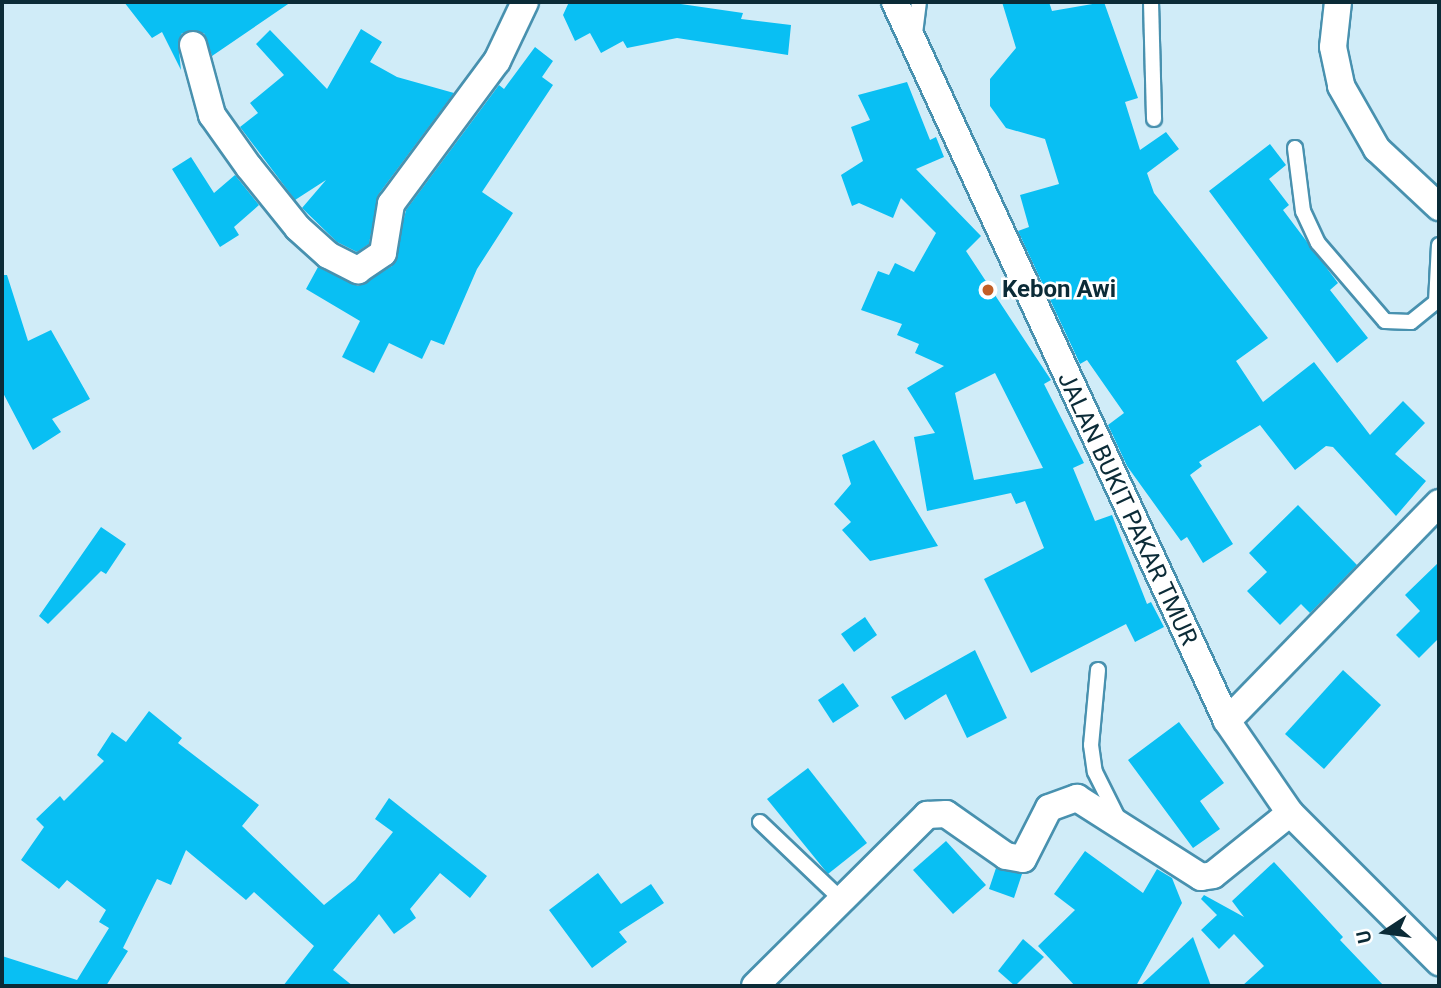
<!DOCTYPE html>
<style>
body{margin:0}
#map{position:relative;width:1441px;height:988px;overflow:hidden;background:#d0ecf8;font-family:Roboto,sans-serif}
div>[style]{position:absolute}
[style*='--x']{left:calc(var(--x)*1px);top:calc(var(--y)*1px);width:calc(var(--w)*1px);rotate:calc(var(--a)*1deg)}
.building>*{inset:0;background:#09bff3}
.roads{filter:drop-shadow(2px 0 #4891af) drop-shadow(-2px 0 #4891af) drop-shadow(0 2px #4891af) drop-shadow(0 -2px #4891af)}
.service>*{height:14px;margin:-7px;padding:0 7px;transform-origin:7px;border-radius:7px;background:#fff}
.minor>*{height:26px;margin:-13px;padding:0 13px;transform-origin:13px;border-radius:13px;background:#fff}
.dots>*{width:19px;height:19px;translate:-50% -50%;box-sizing:border-box;border:4px solid #fff;border-radius:50%}
span{translate:-50% -50%;white-space:nowrap;text-align:center;line-height:1.15;-webkit-text-stroke:5px #fff;paint-order:stroke}
.poi-label{font-size:24px;color:#0b2b37;font-weight:700}
.left{translate:0 -50%;text-align:left}
.street-label{font-size:24px;color:#0b2b37}
.frame{position:absolute;inset:0;border:4px solid #0b2b37;pointer-events:none}
.north{position:absolute;left:1350px;top:897px;width:70px;height:70px;-webkit-text-stroke:5px #fff;paint-order:stroke;rotate:257deg;font-size:19px;font-weight:700;line-height:28px;text-align:center;color:#0b2b37}
.north::after{content:'';display:block;margin:auto;width:24px;height:32px;background:#0b2b37;clip-path:polygon(50% 0,100% 100%,50% 72%,0 100%)}
</style>
<div id="map">
<div class="building">
<div style="clip-path:polygon(124px 2px,291px 2px,212px 56px,204px 33px,182px 33px,178px 42px,181px 70px,162px 32px,152px 38px)"></div>
<div style="clip-path:polygon(569px 2px,667px 2px,743px 13px,741px 19px,791px 25px,788px 55px,677px 38px,627px 48px,623px 41px,601px 53px,590px 33px,575px 41px,563px 15px)"></div>
<div style="clip-path:polygon(1002px 2px,1049px 2px,1052px 11px,1104px 2px,1138px 98px,1125px 102px,1140px 150px,1166px 132px,1179px 149px,1147px 173px,1154px 193px,1268px 338px,1236px 361px,1263px 402px,1314px 362px,1370px 435px,1403px 401px,1425px 423px,1395px 454px,1426px 481px,1396px 516px,1333px 447px,1326px 446px,1295px 470px,1260px 425px,1199px 462px,1202px 466px,1190px 475px,1233px 544px,1203px 563px,1187px 537px,1181px 541px,1127px 466px,1108px 425px,1124px 413px,1087px 360px,1080px 364px,1018px 231px,1029px 227px,1020px 195px,1059px 184px,1045px 139px,1006px 128px,990px 106px,990px 79px,1016px 48px)"></div>
<div style="clip-path:polygon(361px 29px,382px 42px,370px 62px,397px 77px,454px 93px,378px 195px,369px 244px,357px 252px,337px 242px,302px 208px,326px 180px,295px 200px,240px 127px,258px 113px,250px 103px,284px 75px,256px 44px,270px 30px,327px 89px)"></div>
<div style="clip-path:polygon(535px 47px,553px 61px,542px 77px,553px 85px,482px 192px,513px 213px,477px 269px,444px 345px,431px 340px,422px 359px,389px 343px,374px 373px,342px 357px,360px 321px,306px 289px,318px 267px,358px 286px,392px 266px,406px 210px,499px 85px,504px 89px)"></div>
<div style="clip-path:polygon(evenodd,907px 82px,930px 140px,936px 137px,944px 157px,916px 169px,981px 236px,966px 251px,1051px 380px,1044px 384px,1084px 463px,1073px 468px,1095px 521px,1112px 515px,1147px 604px,1151px 602px,1164px 627px,1135px 642px,1126px 624px,1031px 673px,984px 579px,1044px 548px,1025px 501px,1016px 504px,1011px 493px,927px 511px,914px 437px,935px 433px,907px 388px,944px 366px,915px 353px,919px 344px,897px 335px,902px 324px,861px 310px,878px 271px,889px 275px,895px 263px,914px 272px,936px 233px,901px 198px,893px 218px,859px 203px,852px 206px,841px 175px,863px 161px,851px 127px,870px 120px,858px 95px,907px 82px,995px 373px,1043px 468px,974px 480px,955px 393px,995px 373px)"></div>
<div style="clip-path:polygon(1270px 144px,1286px 165px,1269px 179px,1289px 205px,1283px 210px,1338px 283px,1330px 290px,1368px 338px,1337px 363px,1209px 191px)"></div>
<div style="clip-path:polygon(191px 157px,214px 193px,235px 175px,259px 205px,234px 227px,239px 235px,220px 247px,172px 169px)"></div>
<div style="clip-path:polygon(2px 275px,7px 275px,28px 341px,51px 330px,90px 399px,52px 419px,61px 432px,33px 450px,2px 391px)"></div>
<div style="clip-path:polygon(874px 440px,938px 546px,870px 561px,842px 530px,851px 522px,834px 504px,851px 484px,842px 455px)"></div>
<div style="clip-path:polygon(1298px 505px,1357px 565px,1310px 613px,1301px 604px,1280px 625px,1247px 591px,1267px 572px,1249px 553px)"></div>
<div style="clip-path:polygon(101px 527px,126px 544px,106px 574px,101px 571px,48px 624px,39px 616px)"></div>
<div style="clip-path:polygon(1439px 562px,1439px 638px,1419px 658px,1396px 635px,1420px 611px,1405px 595px)"></div>
<div style="clip-path:polygon(865px 617px,877px 635px,854px 652px,841px 634px)"></div>
<div style="clip-path:polygon(975px 650px,1007px 718px,967px 738px,946px 694px,905px 720px,891px 697px)"></div>
<div style="clip-path:polygon(1343px 670px,1381px 705px,1324px 769px,1285px 734px)"></div>
<div style="clip-path:polygon(843px 683px,859px 706px,833px 723px,818px 700px)"></div>
<div style="clip-path:polygon(149px 711px,182px 738px,178px 743px,259px 805px,242px 826px,324px 905px,355px 880px,393px 832px,375px 819px,389px 798px,487px 876px,470px 898px,440px 873px,410px 909px,416px 918px,394px 934px,379px 914px,333px 970px,353px 986px,283px 986px,314px 946px,254px 892px,246px 900px,186px 850px,171px 885px,157px 879px,123px 948px,128px 951px,106px 986px,2px 986px,2px 956px,77px 980px,109px 928px,99px 922px,106px 910px,67px 880px,59px 889px,21px 860px,44px 827px,36px 819px,60px 796px,64px 801px,104px 761px,97px 755px,112px 732px,126px 742px)"></div>
<div style="clip-path:polygon(1179px 722px,1224px 783px,1200px 801px,1220px 829px,1193px 848px,1128px 760px)"></div>
<div style="clip-path:polygon(808px 768px,867px 843px,828px 874px,767px 799px)"></div>
<div style="clip-path:polygon(946px 841px,986px 885px,953px 914px,913px 870px)"></div>
<div style="clip-path:polygon(1085px 851px,1143px 893px,1157px 869px,1172px 878px,1182px 903px,1136px 986px,1075px 986px,1038px 946px,1075px 910px,1054px 894px)"></div>
<div style="clip-path:polygon(1274px 862px,1343px 937px,1340px 940px,1384px 986px,1242px 986px,1264px 966px,1234px 934px,1219px 949px,1201px 930px,1217px 915px,1201px 899px,1204px 895px,1244px 917px,1232px 901px)"></div>
<div style="clip-path:polygon(996px 868px,1022px 874px,1014px 898px,989px 889px)"></div>
<div style="clip-path:polygon(598px 873px,621px 904px,651px 884px,664px 903px,619px 932px,627px 942px,592px 968px,549px 910px)"></div>
<div style="clip-path:polygon(1193px 937px,1211px 986px,1140px 986px)"></div>
<div style="clip-path:polygon(1023px 939px,1044px 957px,1015px 986px,998px 971px)"></div>
</div>
<div class="roads">
<div class="service">
<div style="--x:1151;--y:2;--w:117;--a:88.5"></div>
<div style="--x:915;--y:34;--w:32;--a:-83"></div>
<div style="--x:1295;--y:148;--w:64;--a:82.8"></div>
<div style="--x:1303;--y:211;--w:35;--a:65"></div>
<div style="--x:1318;--y:243;--w:103;--a:49.3"></div>
<div style="--x:1385;--y:321;--w:26;--a:2"></div>
<div style="--x:1411;--y:322;--w:32;--a:-39"></div>
<div style="--x:1436;--y:302;--w:57;--a:-87"></div>
<div style="--x:1098;--y:670;--w:75;--a:95.3"></div>
<div style="--x:1091;--y:745;--w:27;--a:82"></div>
<div style="--x:1095;--y:772;--w:51;--a:63.4"></div>
<div style="--x:760;--y:822;--w:115;--a:43.6"></div>
</div>
<div class="minor">
<div style="--x:895;--y:2;--w:792;--a:65.21"></div>
<div style="--x:1227;--y:721;--w:112;--a:55.6"></div>
<div style="--x:1290;--y:813;--w:211;--a:45"></div>
<div style="--x:1338;--y:2;--w:45;--a:96.3"></div>
<div style="--x:1333;--y:47;--w:40;--a:78"></div>
<div style="--x:1341;--y:86;--w:73;--a:60.3"></div>
<div style="--x:1377;--y:149;--w:85;--a:43.1"></div>
<div style="--x:193;--y:45;--w:73;--a:74.8"></div>
<div style="--x:212;--y:115;--w:64;--a:54.6"></div>
<div style="--x:249;--y:167;--w:78;--a:51.2"></div>
<div style="--x:298;--y:228;--w:40;--a:42"></div>
<div style="--x:328;--y:255;--w:34;--a:27"></div>
<div style="--x:358;--y:270;--w:30;--a:-34"></div>
<div style="--x:383;--y:253;--w:50;--a:-80.7"></div>
<div style="--x:391;--y:204;--w:178;--a:-53.5"></div>
<div style="--x:497;--y:61;--w:65;--a:-64.6"></div>
<div style="--x:1227;--y:721;--w:304;--a:-45.8"></div>
<div style="--x:755;--y:986;--w:243;--a:-44.8"></div>
<div style="--x:927;--y:815;--w:19;--a:-3"></div>
<div style="--x:946;--y:814;--w:73;--a:35"></div>
<div style="--x:1006;--y:856;--w:17;--a:10"></div>
<div style="--x:1023;--y:859;--w:57;--a:-63"></div>
<div style="--x:1049;--y:808;--w:30;--a:-20"></div>
<div style="--x:1077;--y:798;--w:147;--a:32.5"></div>
<div style="--x:1201;--y:877;--w:12;--a:-9"></div>
<div style="--x:1213;--y:875;--w:99;--a:-38.8"></div>
</div>
</div>
<div class="dots">
<div style="left:988px;top:290px;background:#c25f27"></div>
</div>
<div class="poi-label">
<span class="left" style="left:1002px;top:290px">Kebon Awi</span>
</div>
<div class="street-label">
<span style="left:1127px;top:509px;rotate:65deg">JALAN BUKIT PAKAR TMUR</span>
</div>
<div class="frame"></div>
<div class="north">U</div>
</div>
